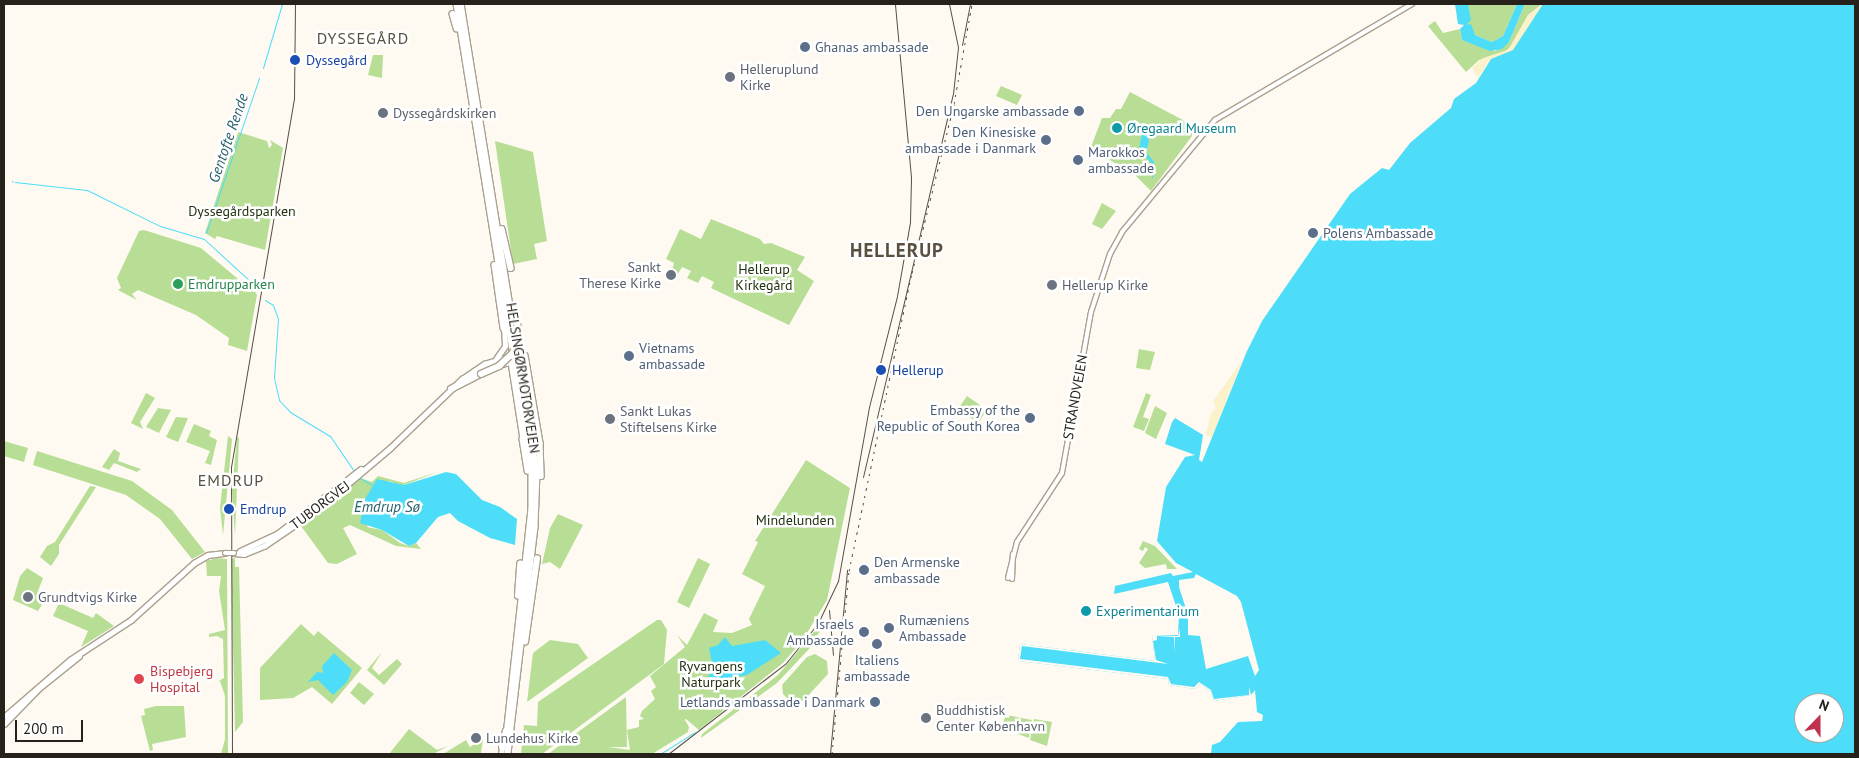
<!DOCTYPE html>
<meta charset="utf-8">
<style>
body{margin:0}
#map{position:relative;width:1859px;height:758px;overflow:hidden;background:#fefaf2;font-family:"PT Sans",sans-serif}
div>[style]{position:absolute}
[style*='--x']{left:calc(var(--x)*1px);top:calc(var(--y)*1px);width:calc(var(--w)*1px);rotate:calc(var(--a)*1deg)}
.green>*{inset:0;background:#b7de94}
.sand>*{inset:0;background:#fbf1cb}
.water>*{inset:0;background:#4dddf8}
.pier>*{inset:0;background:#fefaf2}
.stream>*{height:1px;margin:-0.5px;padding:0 0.5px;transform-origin:0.5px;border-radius:0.5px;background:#4dddf8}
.roads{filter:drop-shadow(1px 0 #aaa08e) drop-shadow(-1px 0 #aaa08e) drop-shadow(0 1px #aaa08e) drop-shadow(0 -1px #aaa08e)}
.secondary>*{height:4px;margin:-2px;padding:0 2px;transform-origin:2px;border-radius:2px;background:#fff}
.primary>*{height:4.5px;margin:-2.25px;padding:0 2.25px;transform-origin:2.25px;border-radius:2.25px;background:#fff}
.trunk>*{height:5px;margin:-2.5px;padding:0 2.5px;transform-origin:2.5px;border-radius:2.5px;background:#fff}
.motorway>*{height:5.5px;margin:-2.75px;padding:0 2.75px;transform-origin:2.75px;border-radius:2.75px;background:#fff}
.tram>*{height:1px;margin:-0.5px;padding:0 0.5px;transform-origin:0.5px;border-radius:0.5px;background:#534f48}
.rail>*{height:1px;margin-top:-0.5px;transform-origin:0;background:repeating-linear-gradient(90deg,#534f48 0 2.5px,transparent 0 7.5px)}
.bridges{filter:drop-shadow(1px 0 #aaa08e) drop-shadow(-1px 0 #aaa08e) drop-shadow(0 1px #aaa08e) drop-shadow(0 -1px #aaa08e)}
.primary-bridge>*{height:4.5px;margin:-2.25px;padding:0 2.25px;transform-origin:2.25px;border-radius:2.25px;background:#fff}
.motorway-bridge>*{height:5.5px;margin:-2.75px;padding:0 2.75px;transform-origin:2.75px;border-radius:2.75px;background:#fff}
.dots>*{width:14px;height:14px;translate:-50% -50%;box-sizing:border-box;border:2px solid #fff;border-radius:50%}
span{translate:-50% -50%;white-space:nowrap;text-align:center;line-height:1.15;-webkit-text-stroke:5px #fff;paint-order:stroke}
.service-label{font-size:14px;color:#4e5e75}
.left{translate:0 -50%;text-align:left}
.right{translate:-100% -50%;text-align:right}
.transit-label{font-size:14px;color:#164399}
.worship-label{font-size:14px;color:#5b616d}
.culture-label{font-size:14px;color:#0d838f}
.park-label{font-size:14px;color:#223310}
.leisure-label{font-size:14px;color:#27864d}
.street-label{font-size:14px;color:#26221b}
.health-label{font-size:14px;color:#be3a42}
.water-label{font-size:15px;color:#27606c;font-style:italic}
.quarter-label{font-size:16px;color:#595040;letter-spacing:1px}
.district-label{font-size:19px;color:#595040;font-weight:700;letter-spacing:1px}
.frame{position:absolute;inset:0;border:5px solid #26221b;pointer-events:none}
.north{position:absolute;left:1794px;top:693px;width:50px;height:50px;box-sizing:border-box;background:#fff;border:1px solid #a8a7a4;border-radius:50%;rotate:22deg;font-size:14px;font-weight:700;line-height:20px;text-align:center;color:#26221b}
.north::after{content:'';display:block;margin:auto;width:18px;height:22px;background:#c2314d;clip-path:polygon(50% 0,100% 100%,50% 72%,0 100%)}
.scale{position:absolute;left:15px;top:720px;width:68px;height:22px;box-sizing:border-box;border:2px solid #26221b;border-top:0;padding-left:6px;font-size:15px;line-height:18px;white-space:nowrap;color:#26221b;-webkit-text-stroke:4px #fff;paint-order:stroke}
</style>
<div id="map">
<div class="green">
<div style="clip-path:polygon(1468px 4px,1517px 4px,1503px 36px,1492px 42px,1475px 35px,1466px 25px)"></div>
<div style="clip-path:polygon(1525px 4px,1542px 4px,1528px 15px,1513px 45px,1502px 54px,1479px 60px,1466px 72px,1428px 26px,1435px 21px,1443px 33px,1460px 29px,1462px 40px,1495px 51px,1509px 42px)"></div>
<div style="clip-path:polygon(373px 55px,383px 55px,382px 78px,368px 75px)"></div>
<div style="clip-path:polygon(1001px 86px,1022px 95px,1017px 105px,996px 96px)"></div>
<div style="clip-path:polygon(1130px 92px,1198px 128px,1151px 191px,1131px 171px,1101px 156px,1091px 147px,1102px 118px,1110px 118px,1116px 109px,1121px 109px)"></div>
<div style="clip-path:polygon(238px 132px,267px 141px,269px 148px,272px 145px,270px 140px,283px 148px,265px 250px,217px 236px,215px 239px,205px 233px)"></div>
<div style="clip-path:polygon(495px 141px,533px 152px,547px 241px,534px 244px,537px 259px,513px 264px)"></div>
<div style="clip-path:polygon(1102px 203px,1116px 211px,1102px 229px,1092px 224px)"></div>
<div style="clip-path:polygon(711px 219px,760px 239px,764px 244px,771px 243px,805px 257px,797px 270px,814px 281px,789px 325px,711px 288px,714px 282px,702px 276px,698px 283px,687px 278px,691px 271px,682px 267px,678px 274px,672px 271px,674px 263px,666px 259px,680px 229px,701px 239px)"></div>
<div style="clip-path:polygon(144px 230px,201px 248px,238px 279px,237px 290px,249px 281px,257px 295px,247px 351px,228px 345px,229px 338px,196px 315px,138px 290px,132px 294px,137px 300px,118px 290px,121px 288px,117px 278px,139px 231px)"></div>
<div style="clip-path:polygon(1139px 349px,1155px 352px,1150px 370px,1136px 368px)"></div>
<div style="clip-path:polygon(146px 393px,155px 398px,140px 422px,143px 429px,131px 423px)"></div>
<div style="clip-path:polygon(1146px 393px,1151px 395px,1143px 417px,1149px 419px,1144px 431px,1133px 427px)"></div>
<div style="clip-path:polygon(967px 396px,987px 410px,978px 423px,958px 409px)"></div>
<div style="clip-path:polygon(1155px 406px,1167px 413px,1156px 439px,1145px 433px)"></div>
<div style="clip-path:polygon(158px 408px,171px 410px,159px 433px,146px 427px)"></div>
<div style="clip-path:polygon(176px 417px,188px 418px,178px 442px,166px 437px)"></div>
<div style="clip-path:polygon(194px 424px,211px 431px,209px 436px,217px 440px,211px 465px,205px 463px,210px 451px,186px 442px)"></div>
<div style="clip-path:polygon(228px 436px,232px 439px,223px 535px,220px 508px)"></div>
<div style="clip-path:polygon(237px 437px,239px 438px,235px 536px,232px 490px)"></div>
<div style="clip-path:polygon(4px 441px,28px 448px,24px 462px,4px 456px)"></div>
<div style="clip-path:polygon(114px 449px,120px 453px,118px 461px,141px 469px,137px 472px,114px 463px,109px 470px,102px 467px)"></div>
<div style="clip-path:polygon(37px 451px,132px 481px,172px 510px,205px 552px,192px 559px,160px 519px,126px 495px,33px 465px)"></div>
<div style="clip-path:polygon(806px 460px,850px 488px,827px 600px,802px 641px,783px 663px,699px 730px,686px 719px,682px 721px,685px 720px,689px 727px,688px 732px,652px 754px,548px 754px,626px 697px,627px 747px,608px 747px,630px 750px,627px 730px,639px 727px,639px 720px,644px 719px,640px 716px,642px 711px,655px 699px,651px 691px,656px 687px,650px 676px,685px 647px,677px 635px,687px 645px,704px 613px,718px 620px,713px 632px,732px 633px,752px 625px,749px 619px,765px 586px,742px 574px,758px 542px,755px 541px)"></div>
<div style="clip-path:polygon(440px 471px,404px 485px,399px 485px,389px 481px,367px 527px,382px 530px,400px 543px,409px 546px,416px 543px,421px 549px,396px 546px,350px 525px,343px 528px,357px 554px,337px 564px,328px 563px,301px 526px,360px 478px,372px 482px,378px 476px,404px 483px)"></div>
<div style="clip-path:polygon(90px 486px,96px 487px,59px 545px,59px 554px,51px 566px,40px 557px,47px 546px,55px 542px)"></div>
<div style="clip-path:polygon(558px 514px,583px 525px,560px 569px,550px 562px,542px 564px,550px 528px)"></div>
<div style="clip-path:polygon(1143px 541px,1155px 546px,1177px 569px,1167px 569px,1166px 564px,1145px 568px,1139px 563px,1148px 549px,1145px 547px,1143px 551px,1139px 549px)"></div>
<div style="clip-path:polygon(217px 558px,227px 559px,228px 754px,221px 754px,225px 739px,225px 696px,220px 681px,217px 682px,224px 678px,223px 639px,217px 636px,209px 637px,209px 634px,225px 630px,219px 591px,221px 576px,207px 576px,206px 561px)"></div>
<div style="clip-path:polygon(235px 558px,235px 567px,239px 567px,243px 722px,235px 732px,231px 559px)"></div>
<div style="clip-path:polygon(698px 558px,710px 564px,689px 608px,677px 602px)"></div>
<div style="clip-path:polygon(27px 568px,43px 578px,38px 591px,46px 598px,38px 611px,13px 600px,20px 576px)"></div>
<div style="clip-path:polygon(59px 603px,93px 618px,96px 613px,114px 626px,81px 647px,88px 631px,53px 616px)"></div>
<div style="clip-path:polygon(657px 620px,661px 620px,667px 630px,664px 664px,542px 754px,521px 754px,524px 725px,537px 726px,538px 702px)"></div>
<div style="clip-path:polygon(823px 621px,823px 626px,809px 649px,777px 683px,701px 738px,702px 734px,778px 675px)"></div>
<div style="clip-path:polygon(301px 624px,314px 636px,318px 631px,362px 668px,332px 704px,312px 687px,293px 698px,260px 700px,260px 668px)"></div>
<div style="clip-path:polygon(550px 640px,578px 644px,588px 658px,527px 702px,533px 653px)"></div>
<div style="clip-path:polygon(382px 652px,372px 668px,379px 675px,397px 659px,402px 664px,384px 685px,367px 670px)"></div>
<div style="clip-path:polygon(815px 654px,827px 661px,828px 674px,803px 701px,790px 701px,783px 694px,782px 685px,807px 657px)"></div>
<div style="clip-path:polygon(359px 682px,374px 694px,364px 705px,350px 693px)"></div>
<div style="clip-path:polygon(156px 706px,184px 706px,186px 737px,152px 744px,153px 750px,150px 751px,141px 716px,145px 715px,144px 709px)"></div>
<div style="clip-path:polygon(1006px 715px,1032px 720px,1029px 738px,1001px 728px)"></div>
<div style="clip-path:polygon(1034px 719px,1052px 722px,1047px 746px,1030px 740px)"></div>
<div style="clip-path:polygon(409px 729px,437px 750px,448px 746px,433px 754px,389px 754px)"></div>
<div style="clip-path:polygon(483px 739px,481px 753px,443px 754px,466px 740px,470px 747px)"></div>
</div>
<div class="sand">
<div style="clip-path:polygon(1543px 4px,1535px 17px,1513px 50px,1488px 62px,1478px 78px,1472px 68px,1483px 58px,1508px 50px,1528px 15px)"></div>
<div style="clip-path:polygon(1243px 359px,1212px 437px,1206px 435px,1210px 415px,1216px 408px,1213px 401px)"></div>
</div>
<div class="water">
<div style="clip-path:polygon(1455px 4px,1468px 4px,1471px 20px,1466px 25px,1471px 24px,1475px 35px,1492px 42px,1503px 36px,1517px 4px,1525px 4px,1509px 42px,1502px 49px,1490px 51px,1462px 40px,1460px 29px,1464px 25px,1458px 24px)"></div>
<div style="clip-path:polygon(evenodd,1543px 4px,1855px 4px,1855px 754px,1206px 754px,1211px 753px,1212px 745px,1220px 742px,1238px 722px,1262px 721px,1263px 715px,1257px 712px,1255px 690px,1251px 695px,1214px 701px,1211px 692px,1200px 684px,1195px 689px,1169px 685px,1168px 679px,1018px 661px,1020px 644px,1155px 661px,1152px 635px,1178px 635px,1179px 615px,1168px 582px,1114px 594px,1115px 586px,1171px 573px,1173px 576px,1193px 572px,1176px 563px,1157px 541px,1166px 487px,1185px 457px,1195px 455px,1165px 444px,1172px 422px,1175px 418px,1203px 435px,1199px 460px,1202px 462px,1247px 351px,1262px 321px,1350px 194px,1382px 168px,1389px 170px,1410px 143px,1451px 108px,1454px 99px,1476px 83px,1491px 59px,1513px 50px,1543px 4px,1196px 574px,1237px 596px,1241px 602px,1259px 670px,1255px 676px,1248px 656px,1206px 669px,1200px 636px,1188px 635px,1188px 615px,1179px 587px,1179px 580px,1194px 578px,1196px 574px,1543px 4px,1804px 703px,1834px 703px,1834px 733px,1804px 733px,1804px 703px)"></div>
<div style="clip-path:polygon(1148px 104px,1144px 124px,1149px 141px,1146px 152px,1154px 162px,1153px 179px,1149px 171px,1152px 164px,1139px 149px)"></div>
<div style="clip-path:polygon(446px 472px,456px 474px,482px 500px,500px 507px,517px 519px,515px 545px,490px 538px,458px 521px,450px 513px,438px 517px,416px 543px,409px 546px,382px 530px,360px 523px,365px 499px,377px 479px,404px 485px)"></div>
<div style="clip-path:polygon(725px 637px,732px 646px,765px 640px,781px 653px,747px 675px,723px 679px,708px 677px,713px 668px,709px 648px,718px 645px)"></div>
<div style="clip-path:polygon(334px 653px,352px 670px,347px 682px,333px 695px,318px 680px,308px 682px,317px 672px,323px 673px,322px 666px)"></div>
</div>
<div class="pier">
<div style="clip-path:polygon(1180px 629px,1180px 637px,1175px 637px,1175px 653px,1174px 637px,1157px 636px,1157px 640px,1153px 641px,1156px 660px,1168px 664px,1022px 646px,1020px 659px,1168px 677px,1171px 684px,1194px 687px,1199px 682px,1211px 690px,1214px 699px,1249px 695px,1249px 687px,1251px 695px,1214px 701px,1211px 692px,1200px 684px,1195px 689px,1169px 685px,1168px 679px,1018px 661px,1020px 644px,1155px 661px,1152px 635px,1178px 636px)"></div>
</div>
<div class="stream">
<div style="--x:263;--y:68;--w:67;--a:-73.5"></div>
<div style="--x:12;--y:181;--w:1;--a:45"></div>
<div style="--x:15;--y:182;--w:72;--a:6.3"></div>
<div style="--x:87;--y:190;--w:81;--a:26.3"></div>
<div style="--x:160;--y:226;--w:46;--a:16.5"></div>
<div style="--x:204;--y:239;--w:65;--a:42.5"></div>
<div style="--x:206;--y:233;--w:164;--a:-71.1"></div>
<div style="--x:265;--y:300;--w:9;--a:32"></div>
<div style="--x:273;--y:305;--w:15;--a:70"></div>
<div style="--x:278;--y:319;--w:59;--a:93.9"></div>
<div style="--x:274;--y:378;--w:23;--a:77"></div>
<div style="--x:279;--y:400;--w:16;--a:47"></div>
<div style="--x:290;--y:412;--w:47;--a:31"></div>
<div style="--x:330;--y:436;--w:42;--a:55.6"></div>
<div style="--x:360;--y:478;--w:14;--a:30"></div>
<div style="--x:660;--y:754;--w:41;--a:-32.2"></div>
</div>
<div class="roads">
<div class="secondary">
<div style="--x:1008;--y:578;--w:37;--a:-76"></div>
<div style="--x:1017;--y:542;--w:82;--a:-56.9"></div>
<div style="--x:1062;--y:473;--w:164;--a:-79.8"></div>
<div style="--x:1091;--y:312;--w:61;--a:-71.9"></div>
<div style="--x:1110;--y:254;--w:25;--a:-61"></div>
<div style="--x:1122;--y:232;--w:146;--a:-50.3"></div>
<div style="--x:1215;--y:120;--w:229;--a:-30.5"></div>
<div style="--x:1012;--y:579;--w:25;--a:-88"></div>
</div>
<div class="primary">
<div style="--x:521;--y:355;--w:4;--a:0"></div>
<div style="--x:525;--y:355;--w:89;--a:80.3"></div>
<div style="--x:496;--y:359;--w:16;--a:-55"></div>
<div style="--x:505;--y:346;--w:18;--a:-93"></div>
<div style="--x:474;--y:371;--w:38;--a:-14"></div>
<div style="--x:511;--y:362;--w:78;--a:81.1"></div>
<div style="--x:240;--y:551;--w:41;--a:-24.7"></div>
<div style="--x:277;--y:534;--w:106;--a:-37.7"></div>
<div style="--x:234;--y:553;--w:10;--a:6"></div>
<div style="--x:244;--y:554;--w:22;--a:-22"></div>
<div style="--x:264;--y:546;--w:64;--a:-34.2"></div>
<div style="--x:317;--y:510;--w:96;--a:-40.3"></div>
<div style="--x:390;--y:448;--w:100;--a:-43.8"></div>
<div style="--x:462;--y:379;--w:27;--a:-34"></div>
<div style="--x:484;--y:364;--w:25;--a:-16"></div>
<div style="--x:4;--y:717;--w:87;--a:-40.8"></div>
<div style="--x:70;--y:660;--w:73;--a:-33.3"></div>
<div style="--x:131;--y:620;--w:85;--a:-42.1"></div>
<div style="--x:194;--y:563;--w:16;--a:-30"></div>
<div style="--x:208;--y:555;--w:17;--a:-7"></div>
<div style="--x:4;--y:724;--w:50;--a:-45.8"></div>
<div style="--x:39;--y:688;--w:51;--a:-38.7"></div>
</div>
<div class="trunk">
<div style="--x:501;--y:754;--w:7;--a:-82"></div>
</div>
<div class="motorway">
<div style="--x:457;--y:4;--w:471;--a:80.8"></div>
<div style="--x:532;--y:469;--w:40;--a:90"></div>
<div style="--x:532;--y:509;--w:226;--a:96.3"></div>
<div style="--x:461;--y:4;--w:474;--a:80.8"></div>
<div style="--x:537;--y:472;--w:55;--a:92.1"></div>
<div style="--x:535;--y:527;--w:229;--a:96.8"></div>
<div style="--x:453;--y:14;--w:15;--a:74"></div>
<div style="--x:502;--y:229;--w:40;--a:77"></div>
<div style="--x:495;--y:265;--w:64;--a:81.9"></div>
<div style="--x:451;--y:389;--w:34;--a:-27"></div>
<div style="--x:523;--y:439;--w:32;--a:81"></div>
<div style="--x:540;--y:443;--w:33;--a:88"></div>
<div style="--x:518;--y:596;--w:32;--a:-86"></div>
<div style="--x:525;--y:642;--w:84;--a:-81.8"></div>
<div style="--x:502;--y:747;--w:16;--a:-76"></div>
</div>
</div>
<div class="tram">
<div style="--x:962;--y:45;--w:42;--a:-79"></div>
<div style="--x:863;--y:477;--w:393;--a:-76.8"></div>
<div style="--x:953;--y:94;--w:47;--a:-83.9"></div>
<div style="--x:958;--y:47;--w:44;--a:-101.8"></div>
<div style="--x:829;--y:610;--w:45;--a:84.9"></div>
<div style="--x:232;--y:754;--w:287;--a:-90.2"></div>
<div style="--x:231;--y:467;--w:373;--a:-80.3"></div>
<div style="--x:294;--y:99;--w:95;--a:-89.4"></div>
<div style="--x:668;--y:754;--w:149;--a:-37.6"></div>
<div style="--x:786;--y:663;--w:51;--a:-51.3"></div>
<div style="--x:818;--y:623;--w:47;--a:-64.5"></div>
<div style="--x:838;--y:581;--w:177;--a:-79.9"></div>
<div style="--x:869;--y:407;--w:114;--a:-75.8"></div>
<div style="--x:897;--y:296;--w:75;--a:-80"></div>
<div style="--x:910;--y:222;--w:45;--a:-88.7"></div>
<div style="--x:911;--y:177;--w:174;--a:-95.3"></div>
<div style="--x:830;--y:754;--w:185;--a:-84.7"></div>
</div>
<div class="rail">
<div style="--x:832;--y:754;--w:184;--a:-84.7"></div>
<div style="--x:849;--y:571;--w:305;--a:-78.1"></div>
<div style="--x:912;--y:273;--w:174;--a:-76"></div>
<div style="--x:954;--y:104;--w:102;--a:-79.8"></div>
</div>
<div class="bridges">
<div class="primary-bridge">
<div style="--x:511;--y:356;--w:10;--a:-6"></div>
<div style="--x:225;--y:553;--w:9;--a:0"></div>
</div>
<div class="motorway-bridge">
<div style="--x:481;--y:374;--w:20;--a:-24"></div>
<div style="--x:499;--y:366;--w:19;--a:-43"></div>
<div style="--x:513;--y:353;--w:13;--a:-67"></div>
<div style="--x:518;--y:341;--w:18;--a:-93"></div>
</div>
</div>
<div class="dots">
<div style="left:805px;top:47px;background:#5c6f8a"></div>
<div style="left:295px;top:60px;background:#1a4fb4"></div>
<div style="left:730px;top:77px;background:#6b7280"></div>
<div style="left:1079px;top:111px;background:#5c6f8a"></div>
<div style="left:383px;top:113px;background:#6b7280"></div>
<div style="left:1117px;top:128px;background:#0f9aa8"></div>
<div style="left:1046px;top:140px;background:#5c6f8a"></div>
<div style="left:1078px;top:160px;background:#5c6f8a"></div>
<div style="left:1313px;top:233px;background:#5c6f8a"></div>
<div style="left:671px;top:275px;background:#6b7280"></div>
<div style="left:178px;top:284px;background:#2e9e5b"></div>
<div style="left:1052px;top:285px;background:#6b7280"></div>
<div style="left:629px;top:356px;background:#5c6f8a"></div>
<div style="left:881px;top:370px;background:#1a4fb4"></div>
<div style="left:1030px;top:418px;background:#5c6f8a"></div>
<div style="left:610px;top:419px;background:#6b7280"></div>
<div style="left:229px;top:509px;background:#1a4fb4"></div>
<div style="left:864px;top:570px;background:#5c6f8a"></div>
<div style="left:28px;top:597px;background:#6b7280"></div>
<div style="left:1086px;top:611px;background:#0f9aa8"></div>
<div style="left:889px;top:628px;background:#5c6f8a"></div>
<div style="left:864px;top:632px;background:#5c6f8a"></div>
<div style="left:877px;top:644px;background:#5c6f8a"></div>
<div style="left:139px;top:679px;background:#e0444e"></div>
<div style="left:875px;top:702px;background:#5c6f8a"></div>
<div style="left:926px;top:718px;background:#6b7280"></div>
<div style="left:476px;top:738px;background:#6b7280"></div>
</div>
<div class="service-label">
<span class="left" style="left:815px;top:47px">Ghanas ambassade</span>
<span class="right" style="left:1069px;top:111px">Den Ungarske ambassade</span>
<span class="right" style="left:1036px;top:140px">Den Kinesiske<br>ambassade i Danmark</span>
<span class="left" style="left:1088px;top:160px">Marokkos<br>ambassade</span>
<span class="left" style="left:1323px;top:233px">Polens Ambassade</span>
<span class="left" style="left:639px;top:356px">Vietnams<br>ambassade</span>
<span class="right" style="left:1020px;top:418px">Embassy of the<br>Republic of South Korea</span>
<span class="left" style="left:874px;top:570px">Den Armenske<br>ambassade</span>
<span class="left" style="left:899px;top:628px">Rumæniens<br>Ambassade</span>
<span class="right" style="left:854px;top:632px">Israels<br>Ambassade</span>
<span style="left:877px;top:668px">Italiens<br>ambassade</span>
<span class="right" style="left:865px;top:702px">Letlands ambassade i Danmark</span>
</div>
<div class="transit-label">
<span class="left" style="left:306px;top:60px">Dyssegård</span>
<span class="left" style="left:892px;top:370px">Hellerup</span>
<span class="left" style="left:240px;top:509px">Emdrup</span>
</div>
<div class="worship-label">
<span class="left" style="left:740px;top:77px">Helleruplund<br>Kirke</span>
<span class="left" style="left:393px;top:113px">Dyssegårdskirken</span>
<span class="right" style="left:661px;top:275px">Sankt<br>Therese Kirke</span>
<span class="left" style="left:1062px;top:285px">Hellerup Kirke</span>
<span class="left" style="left:620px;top:419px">Sankt Lukas<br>Stiftelsens Kirke</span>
<span class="left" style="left:38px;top:597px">Grundtvigs Kirke</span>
<span class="left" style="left:936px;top:718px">Buddhistisk<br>Center København</span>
<span class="left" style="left:486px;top:738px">Lundehus Kirke</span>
</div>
<div class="culture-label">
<span class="left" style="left:1127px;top:128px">Øregaard Museum</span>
<span class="left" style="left:1096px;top:611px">Experimentarium</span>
</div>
<div class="park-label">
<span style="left:242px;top:211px">Dyssegårdsparken</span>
<span style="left:764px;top:277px">Hellerup<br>Kirkegård</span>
<span style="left:795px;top:520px">Mindelunden</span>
<span style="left:711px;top:674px">Ryvangens<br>Naturpark</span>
</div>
<div class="leisure-label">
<span class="left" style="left:188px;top:284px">Emdrupparken</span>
</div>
<div class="street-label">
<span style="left:523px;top:378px;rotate:81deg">HELSINGØRMOTORVEJEN</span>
<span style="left:1075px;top:397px;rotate:-80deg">STRANDVEJEN</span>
<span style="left:320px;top:505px;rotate:-37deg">TUBORGVEJ</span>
</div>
<div class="health-label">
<span class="left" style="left:150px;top:679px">Bispebjerg<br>Hospital</span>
</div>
<div class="water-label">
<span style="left:228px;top:138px;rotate:-71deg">Gentofte Rende</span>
<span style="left:387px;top:507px">Emdrup Sø</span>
</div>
<div class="quarter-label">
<span style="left:363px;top:38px">DYSSEGÅRD</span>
<span style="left:231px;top:480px">EMDRUP</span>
</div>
<div class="district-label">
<span style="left:897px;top:251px">HELLERUP</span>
</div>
<div class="frame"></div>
<div class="north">N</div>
<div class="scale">200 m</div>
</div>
